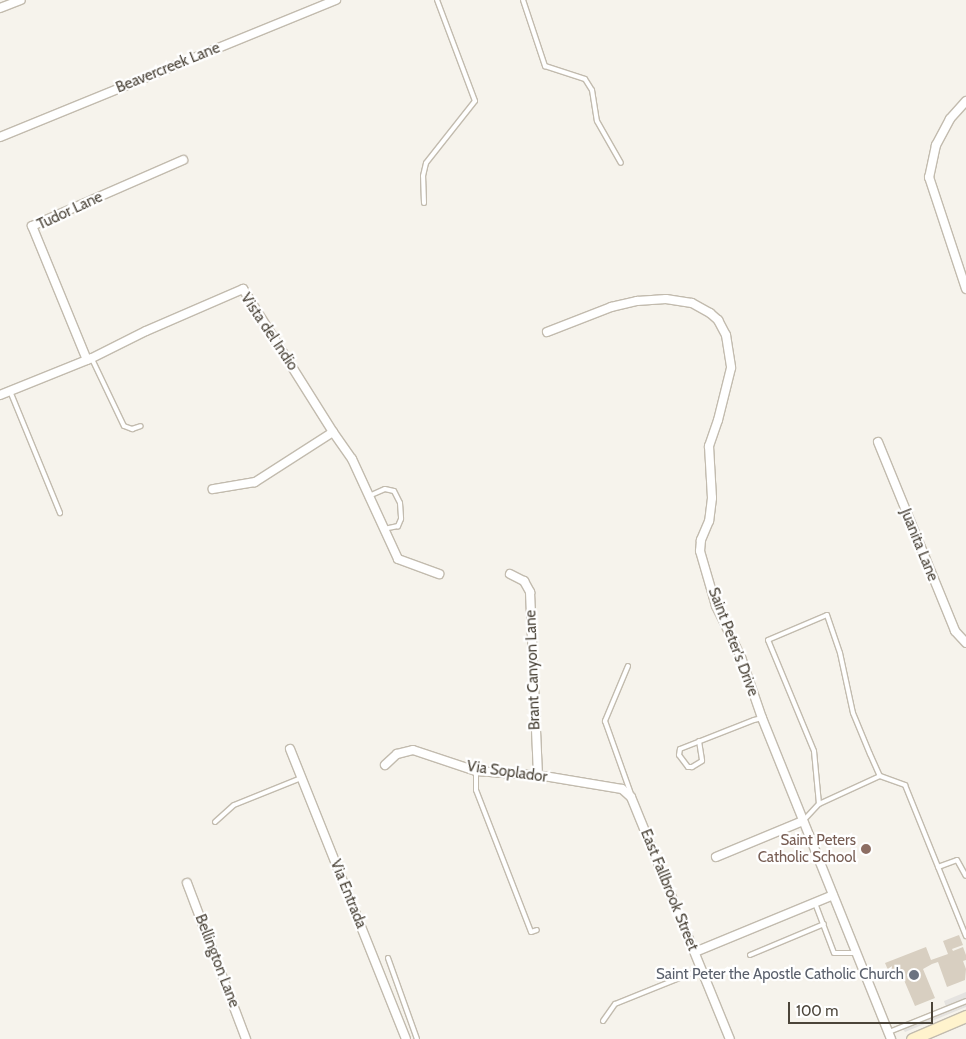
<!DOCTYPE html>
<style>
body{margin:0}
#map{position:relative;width:966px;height:1039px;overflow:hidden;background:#f6f3ec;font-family:Cabin,sans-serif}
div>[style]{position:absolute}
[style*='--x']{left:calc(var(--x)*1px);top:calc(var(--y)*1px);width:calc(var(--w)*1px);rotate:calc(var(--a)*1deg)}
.parking>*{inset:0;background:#e5e3e0}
.building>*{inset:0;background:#d8cfc1}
.roads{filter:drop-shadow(1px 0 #c2bbae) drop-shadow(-1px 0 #c2bbae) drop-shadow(0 1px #c2bbae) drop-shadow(0 -1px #c2bbae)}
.service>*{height:4px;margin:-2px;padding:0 2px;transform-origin:2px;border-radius:2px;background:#fff}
.minor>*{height:8px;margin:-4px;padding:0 4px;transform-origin:4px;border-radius:4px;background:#fff}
.secondary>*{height:11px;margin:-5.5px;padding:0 5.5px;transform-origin:5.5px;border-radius:5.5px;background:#fff3cd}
.dots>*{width:14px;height:14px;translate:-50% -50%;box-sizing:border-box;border:2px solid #fff;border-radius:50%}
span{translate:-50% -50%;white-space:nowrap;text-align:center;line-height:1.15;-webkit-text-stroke:4.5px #fff;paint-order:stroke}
.street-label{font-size:15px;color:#4b4439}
.education-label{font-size:15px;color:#785e54}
.right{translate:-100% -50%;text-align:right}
.worship-label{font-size:15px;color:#5b616d}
.scale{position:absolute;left:788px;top:1002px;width:145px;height:22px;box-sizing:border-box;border:2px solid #4b4439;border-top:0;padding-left:6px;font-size:15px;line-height:18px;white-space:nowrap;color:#4b4439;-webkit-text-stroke:4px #fff;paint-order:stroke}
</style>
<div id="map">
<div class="parking">
<div style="clip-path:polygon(966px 992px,966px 1007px,905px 1032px,903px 1029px,947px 1010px,944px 1001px)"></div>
</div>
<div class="building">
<div style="clip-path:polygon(959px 935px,963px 945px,952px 949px,953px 951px,963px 947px,966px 955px,966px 960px,963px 961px,966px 969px,965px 980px,947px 987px,938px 962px,932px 964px,923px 969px,935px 998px,915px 1006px,901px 973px,891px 977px,885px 963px,926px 947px,931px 960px,948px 954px,943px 941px)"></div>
</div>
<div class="roads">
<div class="service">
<div style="--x:523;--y:0;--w:70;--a:71.6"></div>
<div style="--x:545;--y:66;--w:42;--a:18"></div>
<div style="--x:585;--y:79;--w:13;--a:58"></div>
<div style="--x:592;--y:90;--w:31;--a:81"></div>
<div style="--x:597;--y:121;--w:48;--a:60.3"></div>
<div style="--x:424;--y:203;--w:27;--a:-92"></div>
<div style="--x:423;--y:176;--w:13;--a:-77"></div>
<div style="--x:426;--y:163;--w:79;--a:-51.7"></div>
<div style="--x:475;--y:101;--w:108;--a:-110.6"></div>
<div style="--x:92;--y:359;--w:74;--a:64.5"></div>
<div style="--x:124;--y:426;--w:9;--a:21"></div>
<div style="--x:132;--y:429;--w:9;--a:-18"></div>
<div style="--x:10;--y:391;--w:132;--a:67.7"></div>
<div style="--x:369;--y:496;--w:17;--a:-24"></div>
<div style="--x:385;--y:489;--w:9;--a:13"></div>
<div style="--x:394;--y:491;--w:13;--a:63"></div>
<div style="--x:400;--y:503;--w:16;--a:86"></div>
<div style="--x:401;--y:519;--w:8;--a:113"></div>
<div style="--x:398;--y:526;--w:14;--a:168"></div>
<div style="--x:628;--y:666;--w:60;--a:112.7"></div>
<div style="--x:605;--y:721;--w:77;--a:70.4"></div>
<div style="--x:699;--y:741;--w:20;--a:81"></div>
<div style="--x:702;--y:761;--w:12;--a:149"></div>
<div style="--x:692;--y:767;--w:4;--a:180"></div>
<div style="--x:688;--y:767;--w:15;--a:-127"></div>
<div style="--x:679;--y:755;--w:6;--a:-81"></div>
<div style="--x:680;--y:749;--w:79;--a:-21.4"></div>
<div style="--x:754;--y:720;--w:8;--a:-14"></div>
<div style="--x:476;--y:771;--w:19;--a:90"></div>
<div style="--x:476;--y:790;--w:152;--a:68.8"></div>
<div style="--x:531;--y:932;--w:6;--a:-18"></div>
<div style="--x:819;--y:804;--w:67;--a:-24.7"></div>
<div style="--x:803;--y:821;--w:23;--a:-47"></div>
<div style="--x:819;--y:804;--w:53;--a:-95.4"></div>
<div style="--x:814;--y:751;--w:120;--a:-112.5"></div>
<div style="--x:768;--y:640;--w:64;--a:-23"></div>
<div style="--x:827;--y:615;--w:40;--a:71.1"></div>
<div style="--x:840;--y:653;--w:61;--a:77.8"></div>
<div style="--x:853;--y:713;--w:44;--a:67.5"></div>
<div style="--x:870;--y:754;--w:24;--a:66"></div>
<div style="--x:880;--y:776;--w:27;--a:20"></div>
<div style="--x:905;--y:785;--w:163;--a:68"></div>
<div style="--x:215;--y:822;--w:25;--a:-42"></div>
<div style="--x:234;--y:805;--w:72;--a:-21.9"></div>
<div style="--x:938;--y:867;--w:20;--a:-20"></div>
<div style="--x:957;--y:860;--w:18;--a:61"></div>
<div style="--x:815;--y:903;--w:53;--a:69.2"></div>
<div style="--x:834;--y:953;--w:21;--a:0"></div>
<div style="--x:750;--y:955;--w:80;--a:-22.7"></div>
<div style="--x:388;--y:958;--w:86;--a:70.3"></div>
<div style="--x:603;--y:1021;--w:21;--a:-55"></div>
<div style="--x:615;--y:1004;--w:94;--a:-21.9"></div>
<div style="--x:889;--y:1032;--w:83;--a:-21.9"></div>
</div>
<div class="minor">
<div style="--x:0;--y:8;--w:22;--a:-21"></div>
<div style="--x:966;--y:101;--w:24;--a:132"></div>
<div style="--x:950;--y:119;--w:30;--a:118"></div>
<div style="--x:936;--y:145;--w:33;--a:102"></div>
<div style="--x:929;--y:177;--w:118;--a:71.7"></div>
<div style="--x:0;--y:137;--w:363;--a:-22.2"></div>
<div style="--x:547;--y:332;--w:69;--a:-21.3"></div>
<div style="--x:611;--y:307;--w:27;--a:-13"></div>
<div style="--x:637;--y:301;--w:29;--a:-4"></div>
<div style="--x:666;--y:299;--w:26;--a:9"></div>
<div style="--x:692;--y:303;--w:21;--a:29"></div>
<div style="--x:710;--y:313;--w:11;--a:41"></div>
<div style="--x:718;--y:320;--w:17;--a:62"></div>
<div style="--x:726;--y:335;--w:33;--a:81"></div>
<div style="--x:731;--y:368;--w:54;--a:104"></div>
<div style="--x:718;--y:420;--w:28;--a:109"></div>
<div style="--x:709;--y:446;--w:52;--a:86.7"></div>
<div style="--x:712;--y:498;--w:23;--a:97"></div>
<div style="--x:709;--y:521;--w:21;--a:113"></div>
<div style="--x:701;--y:540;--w:11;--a:95"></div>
<div style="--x:700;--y:551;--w:57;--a:73.8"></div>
<div style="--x:716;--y:606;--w:57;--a:63.9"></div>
<div style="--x:741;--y:657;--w:65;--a:71"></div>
<div style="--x:762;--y:718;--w:346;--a:68.1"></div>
<div style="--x:87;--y:360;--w:145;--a:-112.3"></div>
<div style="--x:32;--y:226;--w:165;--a:-23.6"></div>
<div style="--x:0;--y:395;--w:99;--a:-21.9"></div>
<div style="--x:92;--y:358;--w:60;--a:-26.6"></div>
<div style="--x:146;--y:331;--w:106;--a:-23.4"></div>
<div style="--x:243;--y:289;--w:169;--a:57.8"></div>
<div style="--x:333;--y:432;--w:93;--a:147.3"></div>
<div style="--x:255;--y:482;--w:43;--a:170.5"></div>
<div style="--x:333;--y:432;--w:33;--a:55"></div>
<div style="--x:352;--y:459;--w:110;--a:65.3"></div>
<div style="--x:398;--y:559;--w:44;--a:20.1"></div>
<div style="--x:878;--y:442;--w:204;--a:67.8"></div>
<div style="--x:955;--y:631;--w:16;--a:47"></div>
<div style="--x:510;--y:574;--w:16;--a:27"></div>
<div style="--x:524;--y:581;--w:13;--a:61"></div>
<div style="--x:530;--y:592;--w:184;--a:87.5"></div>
<div style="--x:290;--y:749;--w:312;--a:68.2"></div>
<div style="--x:385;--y:765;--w:16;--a:-43"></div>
<div style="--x:397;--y:754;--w:16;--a:-14"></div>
<div style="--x:413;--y:750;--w:66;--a:18.4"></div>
<div style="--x:476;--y:771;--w:68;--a:4.2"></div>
<div style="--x:544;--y:776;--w:79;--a:9.5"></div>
<div style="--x:622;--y:789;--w:12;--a:42"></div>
<div style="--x:631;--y:797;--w:261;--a:67.8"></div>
<div style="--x:716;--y:857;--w:94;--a:-22.5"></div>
<div style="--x:187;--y:883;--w:167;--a:69.3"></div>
<div style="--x:695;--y:952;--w:149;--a:-22.4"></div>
</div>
<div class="secondary">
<div style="--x:912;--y:1039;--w:59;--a:-23.1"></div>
</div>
</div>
<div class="dots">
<div style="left:866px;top:849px;background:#8d6e63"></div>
<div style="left:914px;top:975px;background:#6b7280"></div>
</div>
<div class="street-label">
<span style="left:168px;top:68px;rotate:-22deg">Beavercreek Lane</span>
<span style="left:70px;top:211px;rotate:-25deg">Tudor Lane</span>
<span style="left:269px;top:332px;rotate:56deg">Vista del Indio</span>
<span style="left:919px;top:545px;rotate:68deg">Juanita Lane</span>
<span style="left:733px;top:642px;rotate:69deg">Saint Peter's Drive</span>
<span style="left:533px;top:670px;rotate:-92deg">Brant Canyon Lane</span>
<span style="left:507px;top:772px;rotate:8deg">Via Soplador</span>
<span style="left:669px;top:890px;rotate:68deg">East Fallbrook Street</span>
<span style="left:348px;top:894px;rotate:68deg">Via Entrada</span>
<span style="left:217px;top:961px;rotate:69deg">Bellington Lane</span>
</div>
<div class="education-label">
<span class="right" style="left:856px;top:849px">Saint Peters<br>Catholic School</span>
</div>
<div class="worship-label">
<span class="right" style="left:904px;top:975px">Saint Peter the Apostle Catholic Church</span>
</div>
<div class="scale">100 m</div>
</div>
